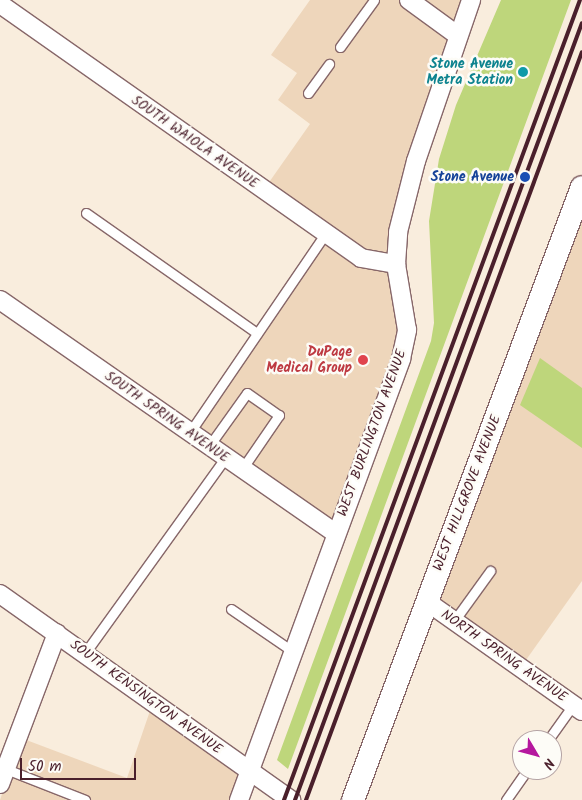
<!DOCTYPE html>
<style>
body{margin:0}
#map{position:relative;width:582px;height:800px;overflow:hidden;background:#f9eddd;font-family:Kalam,sans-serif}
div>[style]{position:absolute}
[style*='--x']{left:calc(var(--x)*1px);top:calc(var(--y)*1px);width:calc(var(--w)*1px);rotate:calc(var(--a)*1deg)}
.built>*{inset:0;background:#eed6bb}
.green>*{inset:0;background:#bed67b}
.roads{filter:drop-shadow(1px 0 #876769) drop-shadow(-1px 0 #876769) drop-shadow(0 1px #876769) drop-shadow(0 -1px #876769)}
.service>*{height:9px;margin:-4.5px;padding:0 4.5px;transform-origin:4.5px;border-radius:4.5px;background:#fff}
.minor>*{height:18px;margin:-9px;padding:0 9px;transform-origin:9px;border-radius:9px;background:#fff}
.tertiary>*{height:22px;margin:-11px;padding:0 11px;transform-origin:11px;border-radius:11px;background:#fff}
.rail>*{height:4px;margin:-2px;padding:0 2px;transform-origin:2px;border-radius:2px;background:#4a1f2b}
.dots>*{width:14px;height:14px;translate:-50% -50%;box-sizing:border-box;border:2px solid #fdfcf7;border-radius:50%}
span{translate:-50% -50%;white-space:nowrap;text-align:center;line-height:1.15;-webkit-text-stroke:5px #fdfcf7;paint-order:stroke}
.culture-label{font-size:14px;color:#0d838f;font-weight:700}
.right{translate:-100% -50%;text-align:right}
.street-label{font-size:14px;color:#4a1f2b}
.transit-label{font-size:14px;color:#164399;font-weight:700}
.health-label{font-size:14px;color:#be3a42;font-weight:700}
.north{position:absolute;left:512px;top:730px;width:50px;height:50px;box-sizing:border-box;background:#fdfcf7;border:1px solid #b5a4a5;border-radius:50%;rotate:127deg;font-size:14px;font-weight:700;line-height:20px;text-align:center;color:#4a1f2b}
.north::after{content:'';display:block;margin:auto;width:18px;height:22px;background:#b5179e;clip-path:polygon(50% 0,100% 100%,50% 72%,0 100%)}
.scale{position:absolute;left:20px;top:758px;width:116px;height:22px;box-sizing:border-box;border:2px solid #4a1f2b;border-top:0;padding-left:6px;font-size:15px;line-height:18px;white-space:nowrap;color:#4a1f2b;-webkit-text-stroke:4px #fdfcf7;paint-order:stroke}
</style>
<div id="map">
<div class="built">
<div style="clip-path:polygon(310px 0,403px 0,453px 35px,394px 261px,362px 257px,265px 188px,310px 124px,278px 100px,297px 73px,271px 55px)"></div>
<div style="clip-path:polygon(415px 0,467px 0,456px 29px)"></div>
<div style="clip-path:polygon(582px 200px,582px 581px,526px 660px,438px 598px)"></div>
<div style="clip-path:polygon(325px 237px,394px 265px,404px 338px,333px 530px,194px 431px)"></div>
<div style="clip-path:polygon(152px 705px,245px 772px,235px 800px,0 800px,21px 738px,127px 778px)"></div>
</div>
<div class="green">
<div style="clip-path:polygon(501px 0,571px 0,288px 769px,277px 760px,431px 341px,434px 323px,429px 221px,439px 159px,456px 105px)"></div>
<div style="clip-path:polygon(540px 358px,582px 388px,582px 448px,520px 405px)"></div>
</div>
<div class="roads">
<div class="service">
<div style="--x:340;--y:47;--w:58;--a:-54.1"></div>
<div style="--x:308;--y:93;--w:36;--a:-54"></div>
<div style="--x:86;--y:213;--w:209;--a:35.1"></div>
<div style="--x:190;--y:432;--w:240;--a:-55.7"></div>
<div style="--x:209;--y:446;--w:65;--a:-54.4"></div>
<div style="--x:247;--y:393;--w:39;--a:35"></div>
<div style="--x:279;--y:415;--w:65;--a:124.4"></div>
<div style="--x:231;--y:609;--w:74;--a:34.5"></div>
<div style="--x:454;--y:621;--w:62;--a:-54.2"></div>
<div style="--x:85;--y:653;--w:241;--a:-54.3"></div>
<div style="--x:548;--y:740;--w:43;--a:-54.5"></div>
<div style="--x:6;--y:769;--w:85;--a:21.4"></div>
<div style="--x:506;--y:800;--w:37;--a:-55"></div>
</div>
<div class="minor">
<div style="--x:409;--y:0;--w:59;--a:36.1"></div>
<div style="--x:0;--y:4;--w:441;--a:35.1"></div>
<div style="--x:361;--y:258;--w:36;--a:10"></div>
<div style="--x:0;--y:300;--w:408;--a:34.8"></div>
<div style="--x:0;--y:594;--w:357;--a:35.3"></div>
<div style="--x:426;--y:601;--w:191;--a:35.2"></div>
<div style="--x:0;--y:784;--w:161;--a:-69.3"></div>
<div style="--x:239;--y:800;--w:470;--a:-69.8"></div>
<div style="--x:401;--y:359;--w:30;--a:-78"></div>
<div style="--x:407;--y:330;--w:67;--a:-99.5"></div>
<div style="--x:396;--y:264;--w:32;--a:-86"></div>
<div style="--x:398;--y:232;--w:73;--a:-75.8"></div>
<div style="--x:416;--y:161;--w:170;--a:-71.1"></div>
</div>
<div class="tertiary">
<div style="--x:353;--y:800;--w:654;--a:-69.52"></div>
</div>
</div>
<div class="rail">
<div style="--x:284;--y:800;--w:853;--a:-69.7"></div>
<div style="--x:295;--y:800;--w:828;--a:-69.73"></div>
<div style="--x:306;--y:800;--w:797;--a:-69.75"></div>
</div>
<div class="dots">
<div style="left:523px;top:72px;background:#0f9aa8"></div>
<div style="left:525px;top:177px;background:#1a4fb4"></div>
<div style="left:363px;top:360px;background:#e0444e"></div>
</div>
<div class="culture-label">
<span class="right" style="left:513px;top:72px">Stone Avenue<br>Metra Station</span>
</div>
<div class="street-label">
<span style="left:195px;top:142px;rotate:35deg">SOUTH WAIOLA AVENUE</span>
<span style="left:167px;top:417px;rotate:35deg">SOUTH SPRING AVENUE</span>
<span style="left:372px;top:433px;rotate:-70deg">WEST BURLINGTON AVENUE</span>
<span style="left:467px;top:493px;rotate:-69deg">WEST HILLGROVE AVENUE</span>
<span style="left:504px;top:656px;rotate:35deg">NORTH SPRING AVENUE</span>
<span style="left:146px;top:697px;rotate:36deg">SOUTH KENSINGTON AVENUE</span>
</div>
<div class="transit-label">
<span class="right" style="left:514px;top:177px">Stone Avenue</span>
</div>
<div class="health-label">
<span class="right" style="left:352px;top:360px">DuPage<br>Medical Group</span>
</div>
<div class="north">N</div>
<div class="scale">50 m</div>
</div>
